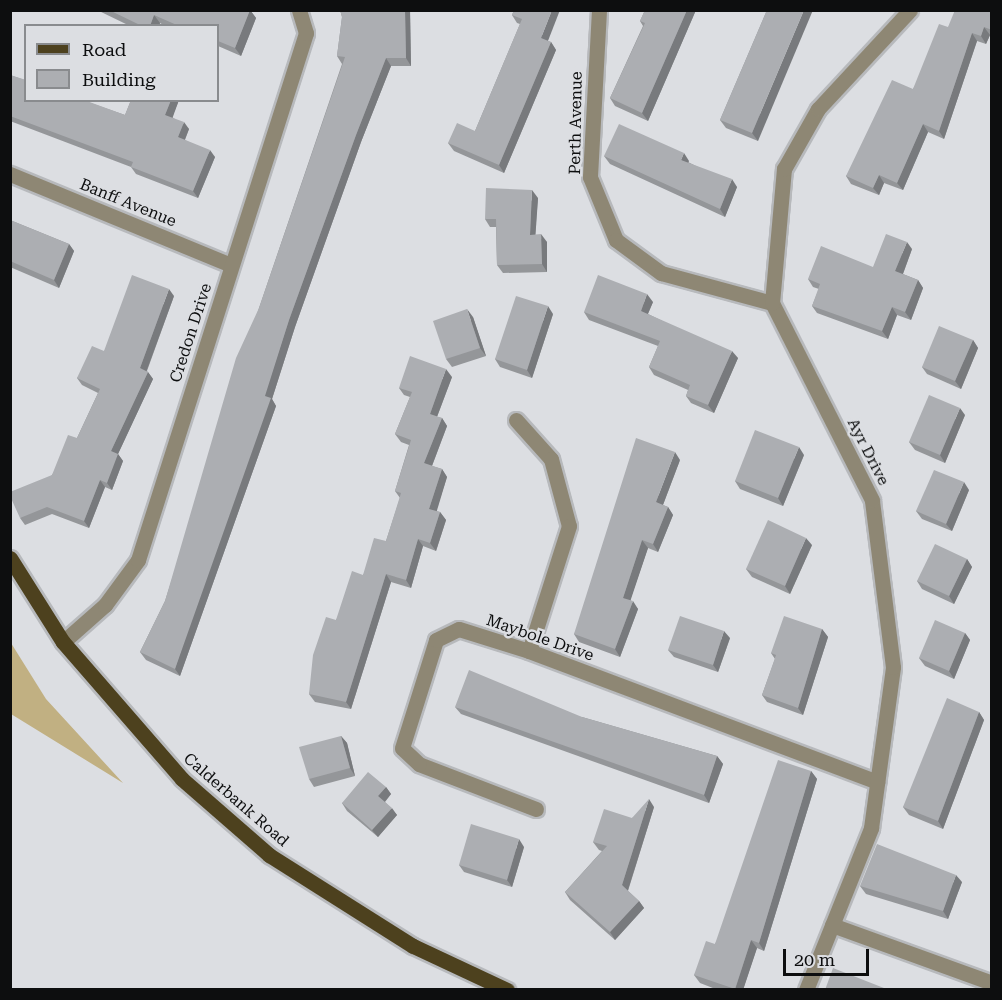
<!DOCTYPE html>
<style>
body{margin:0}
#map{position:relative;width:1002px;height:1000px;overflow:hidden;background:#dcdee2;font-family:"Roboto Serif",serif}
div>[style]{position:absolute}
[style*='--x']{left:calc(var(--x)*1px);top:calc(var(--y)*1px);width:calc(var(--w)*1px);rotate:calc(var(--a)*1deg)}
.forest>*{inset:0;background:#c1b082}
.roads{filter:drop-shadow(2px 0 #b7b9bc) drop-shadow(-2px 0 #b7b9bc) drop-shadow(0 2px #b7b9bc) drop-shadow(0 -2px #b7b9bc)}
.minor>*{height:15px;margin:-7.5px;padding:0 7.5px;transform-origin:7.5px;border-radius:7.5px;background:#8e8774}
.major>*{height:15px;margin:-7.5px;padding:0 7.5px;transform-origin:7.5px;border-radius:7.5px;background:#4d411e}
.wall>*{inset:0;background:#949699}
.shaded-wall>*{inset:0;background:#787a7d}
.building>*{inset:0;background:#acaeb2}
span{translate:-50% -50%;white-space:nowrap;text-align:center;line-height:1.15;-webkit-text-stroke:5px #dcdee2;paint-order:stroke}
.street-label{font-size:16px;color:#0d0e0f}
.frame{position:absolute;inset:0;border:12px solid #0d0e0f;pointer-events:none}
.legend{position:absolute;left:24px;top:24px;width:195px;height:78px;box-sizing:border-box;background:#dcdee2;border:2px solid #898b8e;margin:0;padding:8px 10px;list-style:none;font-size:18px;color:#0d0e0f}
.legend li{display:flex;align-items:center;gap:12px;height:30px}
.legend b{width:30px;border:2px solid #898b8e}
.scale{position:absolute;left:783px;top:949px;width:86px;height:27px;box-sizing:border-box;border:3px solid #0d0e0f;border-top:0;padding-left:8px;font-size:18px;line-height:21px;white-space:nowrap;color:#0d0e0f;-webkit-text-stroke:4px #dcdee2;paint-order:stroke}
</style>
<div id="map">
<div class="forest">
<div style="clip-path:polygon(11px 643px,46px 699px,123px 783px,11px 714px)"></div>
</div>
<div class="roads">
<div class="minor">
<div style="--x:599;--y:10;--w:167;--a:93.1"></div>
<div style="--x:590;--y:177;--w:68;--a:67.6"></div>
<div style="--x:616;--y:240;--w:56;--a:36.3"></div>
<div style="--x:661;--y:273;--w:115;--a:15.1"></div>
<div style="--x:10;--y:174;--w:239;--a:22.4"></div>
<div style="--x:516;--y:420;--w:52;--a:48.1"></div>
<div style="--x:551;--y:459;--w:69;--a:75"></div>
<div style="--x:569;--y:526;--w:131;--a:107.7"></div>
<div style="--x:63;--y:642;--w:56;--a:-41.4"></div>
<div style="--x:105;--y:605;--w:56;--a:-53.7"></div>
<div style="--x:138;--y:560;--w:553;--a:-72.32"></div>
<div style="--x:306;--y:33;--w:24;--a:-107"></div>
<div style="--x:536;--y:809;--w:125;--a:-159"></div>
<div style="--x:419;--y:764;--w:23;--a:-137"></div>
<div style="--x:402;--y:748;--w:113;--a:-72.5"></div>
<div style="--x:436;--y:640;--w:25;--a:-26"></div>
<div style="--x:459;--y:629;--w:73;--a:17.4"></div>
<div style="--x:529;--y:651;--w:372;--a:20.6"></div>
<div style="--x:832;--y:925;--w:170;--a:19.9"></div>
<div style="--x:806;--y:990;--w:175;--a:-68.1"></div>
<div style="--x:871;--y:828;--w:162;--a:-82.2"></div>
<div style="--x:893;--y:667;--w:168;--a:-97.2"></div>
<div style="--x:872;--y:500;--w:221;--a:-116.9"></div>
<div style="--x:772;--y:303;--w:135;--a:-84.9"></div>
<div style="--x:784;--y:169;--w:69;--a:-60.5"></div>
<div style="--x:818;--y:109;--w:135;--a:-47.1"></div>
</div>
<div class="major">
<div style="--x:10;--y:558;--w:99;--a:57.8"></div>
<div style="--x:63;--y:642;--w:181;--a:49"></div>
<div style="--x:182;--y:779;--w:116;--a:41.1"></div>
<div style="--x:269;--y:855;--w:170;--a:32.3"></div>
<div style="--x:413;--y:946;--w:104;--a:25.1"></div>
</div>
</div>
<div class="wall">
<div style="clip-path:polygon(97px 10px,250px 10px,256px 18px,241px 56px,218px 46px,218px 26px,165px 26px,160px 23px,159px 26px,130px 26px)"></div>
<div style="clip-path:polygon(340px 10px,410px 10px,411px 66px,391px 66px,361px 142px,295px 327px,272px 399px,276px 406px,180px 676px,146px 660px,140px 652px,165px 601px,259px 308px,342px 64px,337px 56px,342px 17px)"></div>
<div style="clip-path:polygon(514px 10px,548px 41px,551px 42px,556px 50px,504px 173px,454px 151px,448px 143px,475px 131px,520px 24px,517px 23px,512px 15px)"></div>
<div style="clip-path:polygon(645px 10px,696px 10px,648px 121px,615px 106px,610px 98px,643px 26px,640px 21px)"></div>
<div style="clip-path:polygon(767px 10px,758px 141px,726px 128px,720px 120px)"></div>
<div style="clip-path:polygon(992px 10px,992px 35px,990px 35px,986px 44px,977px 41px,944px 139px,928px 132px,903px 190px,884px 183px,879px 195px,851px 184px,846px 176px,913px 89px,948px 27px)"></div>
<div style="clip-path:polygon(10px 75px,125px 115px,131px 100px,179px 100px,172px 117px,189px 129px,185px 140px,215px 157px,198px 198px,136px 174px,131px 167px,10px 121px)"></div>
<div style="clip-path:polygon(604px 156px,689px 161px,688px 162px,737px 187px,725px 217px,610px 164px)"></div>
<div style="clip-path:polygon(538px 198px,535px 235px,547px 242px,547px 272px,503px 273px,497px 265px,496px 227px,490px 227px,485px 219px)"></div>
<div style="clip-path:polygon(10px 220px,69px 244px,74px 251px,59px 288px,10px 267px)"></div>
<div style="clip-path:polygon(912px 249px,903px 274px,918px 280px,923px 288px,911px 320px,897px 315px,888px 339px,817px 313px,812px 306px,819px 289px,813px 287px,808px 279px,873px 267px)"></div>
<div style="clip-path:polygon(174px 296px,147px 371px,153px 379px,118px 454px,123px 461px,112px 490px,105px 487px,89px 528px,52px 514px,25px 525px,20px 518px,52px 475px,77px 438px,98px 393px,82px 385px,77px 378px,104px 351px)"></div>
<div style="clip-path:polygon(653px 302px,648px 314px,738px 358px,714px 413px,691px 403px,686px 396px,688px 390px,654px 375px,649px 367px,658px 346px,589px 320px,584px 312px)"></div>
<div style="clip-path:polygon(553px 314px,532px 378px,500px 367px,495px 359px)"></div>
<div style="clip-path:polygon(473px 317px,486px 356px,452px 367px,446px 359px)"></div>
<div style="clip-path:polygon(973px 340px,978px 348px,961px 389px,927px 374px,922px 367px)"></div>
<div style="clip-path:polygon(452px 377px,437px 417px,442px 418px,447px 426px,432px 466px,442px 469px,447px 477px,436px 511px,440px 512px,446px 520px,436px 551px,423px 546px,411px 588px,391px 582px,351px 709px,315px 702px,309px 694px,336px 620px,363px 575px,386px 541px,400px 498px,395px 491px,409px 445px,401px 442px,395px 434px,410px 397px,404px 395px,399px 388px)"></div>
<div style="clip-path:polygon(965px 415px,945px 463px,915px 450px,909px 442px)"></div>
<div style="clip-path:polygon(804px 455px,783px 506px,740px 489px,735px 481px)"></div>
<div style="clip-path:polygon(680px 460px,663px 505px,668px 507px,673px 515px,658px 552px,648px 548px,630px 600px,638px 609px,620px 657px,579px 642px,574px 634px)"></div>
<div style="clip-path:polygon(969px 490px,952px 531px,922px 519px,916px 511px)"></div>
<div style="clip-path:polygon(812px 545px,790px 594px,752px 577px,746px 569px)"></div>
<div style="clip-path:polygon(967px 559px,972px 567px,954px 604px,922px 589px,917px 581px)"></div>
<div style="clip-path:polygon(822px 629px,828px 637px,803px 715px,767px 702px,762px 695px,775px 659px,771px 653px)"></div>
<div style="clip-path:polygon(965px 633px,970px 640px,954px 679px,925px 666px,919px 658px)"></div>
<div style="clip-path:polygon(730px 638px,718px 672px,674px 657px,668px 650px)"></div>
<div style="clip-path:polygon(455px 707px,582px 717px,717px 756px,723px 764px,709px 803px,461px 714px)"></div>
<div style="clip-path:polygon(979px 712px,984px 720px,943px 829px,909px 815px,903px 807px)"></div>
<div style="clip-path:polygon(341px 736px,347px 743px,355px 776px,314px 787px,309px 779px)"></div>
<div style="clip-path:polygon(811px 771px,817px 779px,764px 951px,757px 948px,743px 990px,718px 990px,700px 983px,694px 975px,715px 944px)"></div>
<div style="clip-path:polygon(386px 787px,391px 794px,385px 802px,397px 815px,378px 837px,347px 811px,342px 803px)"></div>
<div style="clip-path:polygon(654px 807px,628px 891px,639px 901px,644px 908px,615px 940px,570px 900px,565px 892px,602px 851px,599px 850px,593px 842px,632px 818px)"></div>
<div style="clip-path:polygon(524px 847px,512px 887px,464px 872px,459px 865px)"></div>
<div style="clip-path:polygon(962px 882px,948px 919px,866px 894px,860px 886px)"></div>
</div>
<div class="shaded-wall">
<div style="clip-path:polygon(250px 10px,256px 18px,241px 56px,235px 48px)"></div>
<div style="clip-path:polygon(405px 10px,410px 10px,411px 66px,406px 58px)"></div>
<div style="clip-path:polygon(552px 10px,560px 10px,546px 46px,541px 38px)"></div>
<div style="clip-path:polygon(687px 10px,696px 10px,648px 121px,642px 113px)"></div>
<div style="clip-path:polygon(804px 10px,813px 10px,758px 141px,752px 133px)"></div>
<div style="clip-path:polygon(154px 15px,160px 23px,159px 26px,150px 26px)"></div>
<div style="clip-path:polygon(984px 27px,990px 35px,986px 44px,981px 36px)"></div>
<div style="clip-path:polygon(972px 33px,977px 41px,944px 139px,939px 131px)"></div>
<div style="clip-path:polygon(551px 42px,556px 50px,504px 173px,499px 165px)"></div>
<div style="clip-path:polygon(386px 58px,391px 66px,361px 142px,295px 327px,272px 399px,276px 406px,180px 676px,175px 669px,289px 320px,356px 135px)"></div>
<div style="clip-path:polygon(171px 100px,179px 100px,171px 122px,165px 115px)"></div>
<div style="clip-path:polygon(184px 122px,189px 129px,183px 144px,178px 137px)"></div>
<div style="clip-path:polygon(923px 124px,928px 132px,903px 190px,897px 183px)"></div>
<div style="clip-path:polygon(210px 150px,215px 157px,198px 198px,193px 191px)"></div>
<div style="clip-path:polygon(684px 153px,689px 161px,686px 167px,681px 160px)"></div>
<div style="clip-path:polygon(879px 175px,884px 183px,879px 195px,873px 188px)"></div>
<div style="clip-path:polygon(732px 179px,737px 187px,725px 217px,720px 209px)"></div>
<div style="clip-path:polygon(532px 190px,538px 198px,535px 242px,530px 235px)"></div>
<div style="clip-path:polygon(541px 234px,547px 242px,547px 272px,542px 264px)"></div>
<div style="clip-path:polygon(907px 242px,912px 249px,901px 279px,895px 271px)"></div>
<div style="clip-path:polygon(69px 244px,74px 251px,59px 288px,54px 280px)"></div>
<div style="clip-path:polygon(918px 280px,923px 288px,911px 320px,905px 312px)"></div>
<div style="clip-path:polygon(169px 289px,174px 296px,145px 375px,140px 368px)"></div>
<div style="clip-path:polygon(647px 294px,653px 302px,646px 318px,641px 311px)"></div>
<div style="clip-path:polygon(548px 306px,553px 314px,532px 378px,527px 370px)"></div>
<div style="clip-path:polygon(892px 307px,897px 315px,888px 339px,882px 331px)"></div>
<div style="clip-path:polygon(467px 309px,473px 317px,486px 356px,480px 348px)"></div>
<div style="clip-path:polygon(973px 340px,978px 348px,961px 389px,955px 381px)"></div>
<div style="clip-path:polygon(732px 351px,738px 358px,714px 413px,708px 405px)"></div>
<div style="clip-path:polygon(446px 369px,452px 377px,435px 422px,430px 414px)"></div>
<div style="clip-path:polygon(148px 372px,153px 379px,118px 454px,123px 461px,112px 490px,107px 483px,111px 451px)"></div>
<div style="clip-path:polygon(960px 408px,965px 415px,945px 463px,940px 455px)"></div>
<div style="clip-path:polygon(442px 418px,447px 426px,430px 471px,424px 463px)"></div>
<div style="clip-path:polygon(799px 447px,804px 455px,783px 506px,778px 498px)"></div>
<div style="clip-path:polygon(675px 452px,680px 460px,661px 510px,656px 502px)"></div>
<div style="clip-path:polygon(442px 469px,447px 477px,435px 517px,429px 509px)"></div>
<div style="clip-path:polygon(100px 480px,105px 487px,89px 528px,84px 521px)"></div>
<div style="clip-path:polygon(964px 482px,969px 490px,952px 531px,946px 524px)"></div>
<div style="clip-path:polygon(668px 507px,673px 515px,658px 552px,653px 544px)"></div>
<div style="clip-path:polygon(440px 512px,446px 520px,436px 551px,430px 543px)"></div>
<div style="clip-path:polygon(806px 538px,812px 545px,790px 594px,785px 586px)"></div>
<div style="clip-path:polygon(418px 539px,423px 546px,411px 588px,406px 580px)"></div>
<div style="clip-path:polygon(642px 540px,648px 548px,629px 605px,623px 598px)"></div>
<div style="clip-path:polygon(967px 559px,972px 567px,954px 604px,949px 596px)"></div>
<div style="clip-path:polygon(386px 574px,391px 582px,351px 709px,346px 702px)"></div>
<div style="clip-path:polygon(633px 601px,638px 609px,620px 657px,615px 649px)"></div>
<div style="clip-path:polygon(822px 629px,828px 637px,803px 715px,798px 708px)"></div>
<div style="clip-path:polygon(724px 631px,730px 638px,718px 672px,713px 665px)"></div>
<div style="clip-path:polygon(965px 633px,970px 640px,954px 679px,949px 671px)"></div>
<div style="clip-path:polygon(979px 712px,984px 720px,943px 829px,938px 821px)"></div>
<div style="clip-path:polygon(341px 736px,347px 743px,355px 776px,350px 768px)"></div>
<div style="clip-path:polygon(717px 756px,723px 764px,709px 803px,704px 795px)"></div>
<div style="clip-path:polygon(811px 771px,817px 779px,764px 951px,759px 943px)"></div>
<div style="clip-path:polygon(386px 787px,391px 794px,383px 804px,378px 796px)"></div>
<div style="clip-path:polygon(649px 799px,654px 807px,627px 893px,622px 885px)"></div>
<div style="clip-path:polygon(392px 808px,397px 815px,378px 837px,372px 830px)"></div>
<div style="clip-path:polygon(519px 839px,524px 847px,512px 887px,507px 880px)"></div>
<div style="clip-path:polygon(956px 875px,962px 882px,948px 919px,943px 911px)"></div>
<div style="clip-path:polygon(639px 901px,644px 908px,615px 940px,610px 932px)"></div>
<div style="clip-path:polygon(751px 940px,757px 948px,743px 990px,735px 990px)"></div>
</div>
<div class="building">
<div style="clip-path:polygon(109px 10px,250px 10px,235px 48px,218px 41px,218px 26px,179px 26px,154px 15px,150px 26px,142px 26px)"></div>
<div style="clip-path:polygon(340px 10px,405px 10px,406px 58px,386px 58px,356px 135px,289px 320px,265px 396px,271px 398px,175px 669px,140px 652px,165px 601px,236px 358px,259px 308px,345px 57px,337px 56px,342px 17px)"></div>
<div style="clip-path:polygon(514px 10px,552px 10px,541px 38px,551px 42px,499px 165px,448px 143px,457px 123px,475px 131px,522px 19px,512px 15px)"></div>
<div style="clip-path:polygon(645px 10px,687px 10px,642px 113px,610px 98px,645px 23px,640px 21px)"></div>
<div style="clip-path:polygon(767px 10px,804px 10px,752px 133px,720px 120px)"></div>
<div style="clip-path:polygon(955px 10px,992px 10px,992px 30px,984px 27px,981px 36px,972px 33px,939px 131px,923px 124px,897px 183px,879px 175px,873px 188px,846px 176px,892px 80px,913px 89px,939px 24px,948px 27px)"></div>
<div style="clip-path:polygon(10px 75px,26px 80px,26px 100px,84px 100px,125px 115px,131px 100px,171px 100px,165px 115px,184px 122px,178px 137px,210px 150px,193px 191px,131px 167px,133px 162px,10px 116px)"></div>
<div style="clip-path:polygon(619px 124px,684px 153px,681px 160px,732px 179px,720px 209px,604px 156px)"></div>
<div style="clip-path:polygon(486px 188px,532px 190px,530px 235px,541px 234px,542px 264px,497px 265px,496px 219px,485px 219px)"></div>
<div style="clip-path:polygon(10px 220px,69px 244px,54px 280px,10px 261px)"></div>
<div style="clip-path:polygon(886px 234px,907px 242px,895px 271px,918px 280px,905px 312px,892px 307px,882px 331px,812px 306px,820px 284px,808px 279px,821px 246px,873px 267px)"></div>
<div style="clip-path:polygon(132px 275px,169px 289px,140px 368px,148px 372px,111px 451px,118px 454px,107px 483px,100px 480px,84px 521px,47px 507px,20px 518px,10px 496px,10px 492px,52px 475px,68px 435px,77px 438px,100px 389px,77px 378px,92px 346px,104px 351px)"></div>
<div style="clip-path:polygon(598px 275px,647px 294px,641px 311px,732px 351px,708px 405px,686px 396px,690px 385px,649px 367px,660px 341px,584px 312px)"></div>
<div style="clip-path:polygon(516px 296px,548px 306px,527px 370px,495px 359px)"></div>
<div style="clip-path:polygon(467px 309px,480px 348px,446px 359px,433px 321px)"></div>
<div style="clip-path:polygon(939px 326px,973px 340px,955px 381px,922px 367px)"></div>
<div style="clip-path:polygon(410px 356px,446px 369px,430px 414px,442px 418px,424px 463px,442px 469px,429px 509px,440px 512px,430px 543px,418px 539px,406px 580px,386px 574px,346px 702px,309px 694px,313px 655px,326px 617px,336px 620px,352px 571px,363px 575px,374px 538px,386px 541px,401px 493px,395px 491px,411px 440px,395px 434px,412px 392px,399px 388px)"></div>
<div style="clip-path:polygon(929px 395px,960px 408px,940px 455px,909px 442px)"></div>
<div style="clip-path:polygon(755px 430px,799px 447px,778px 498px,735px 481px)"></div>
<div style="clip-path:polygon(636px 438px,675px 452px,656px 502px,668px 507px,653px 544px,642px 540px,623px 598px,633px 601px,615px 649px,574px 634px)"></div>
<div style="clip-path:polygon(934px 470px,964px 482px,946px 524px,916px 511px)"></div>
<div style="clip-path:polygon(768px 520px,806px 538px,785px 586px,746px 569px)"></div>
<div style="clip-path:polygon(935px 544px,967px 559px,949px 596px,917px 581px)"></div>
<div style="clip-path:polygon(680px 616px,724px 631px,713px 665px,668px 650px)"></div>
<div style="clip-path:polygon(784px 616px,822px 629px,798px 708px,762px 695px,776px 655px,771px 653px)"></div>
<div style="clip-path:polygon(935px 620px,965px 633px,949px 671px,919px 658px)"></div>
<div style="clip-path:polygon(469px 670px,582px 717px,717px 756px,704px 795px,455px 707px)"></div>
<div style="clip-path:polygon(947px 698px,979px 712px,938px 821px,903px 807px)"></div>
<div style="clip-path:polygon(341px 736px,350px 768px,309px 779px,299px 747px)"></div>
<div style="clip-path:polygon(778px 760px,811px 771px,759px 943px,751px 940px,735px 989px,694px 975px,706px 941px,715px 944px)"></div>
<div style="clip-path:polygon(368px 772px,386px 787px,378px 796px,392px 808px,372px 830px,342px 803px)"></div>
<div style="clip-path:polygon(649px 799px,622px 885px,639px 901px,610px 932px,565px 892px,607px 846px,593px 842px,604px 809px,632px 818px)"></div>
<div style="clip-path:polygon(471px 824px,519px 839px,507px 880px,459px 865px)"></div>
<div style="clip-path:polygon(877px 844px,956px 875px,943px 911px,860px 886px)"></div>
<div style="clip-path:polygon(833px 968px,889px 990px,825px 990px)"></div>
</div>
<div class="street-label">
<span style="left:576px;top:123px;rotate:-89deg">Perth Avenue</span>
<span style="left:128px;top:203px;rotate:22deg">Banff Avenue</span>
<span style="left:191px;top:333px;rotate:-72deg">Credon Drive</span>
<span style="left:868px;top:452px;rotate:63deg">Ayr Drive</span>
<span style="left:540px;top:638px;rotate:19deg">Maybole Drive</span>
<span style="left:236px;top:800px;rotate:41deg">Calderbank Road</span>
</div>
<div class="frame"></div>
<ul class="legend">
<li><b style="height:8px;background:#4d411e"></b>Road</li>
<li><b style="height:16px;background:#acaeb2"></b>Building</li>
</ul>
<div class="scale">20 m</div>
</div>
